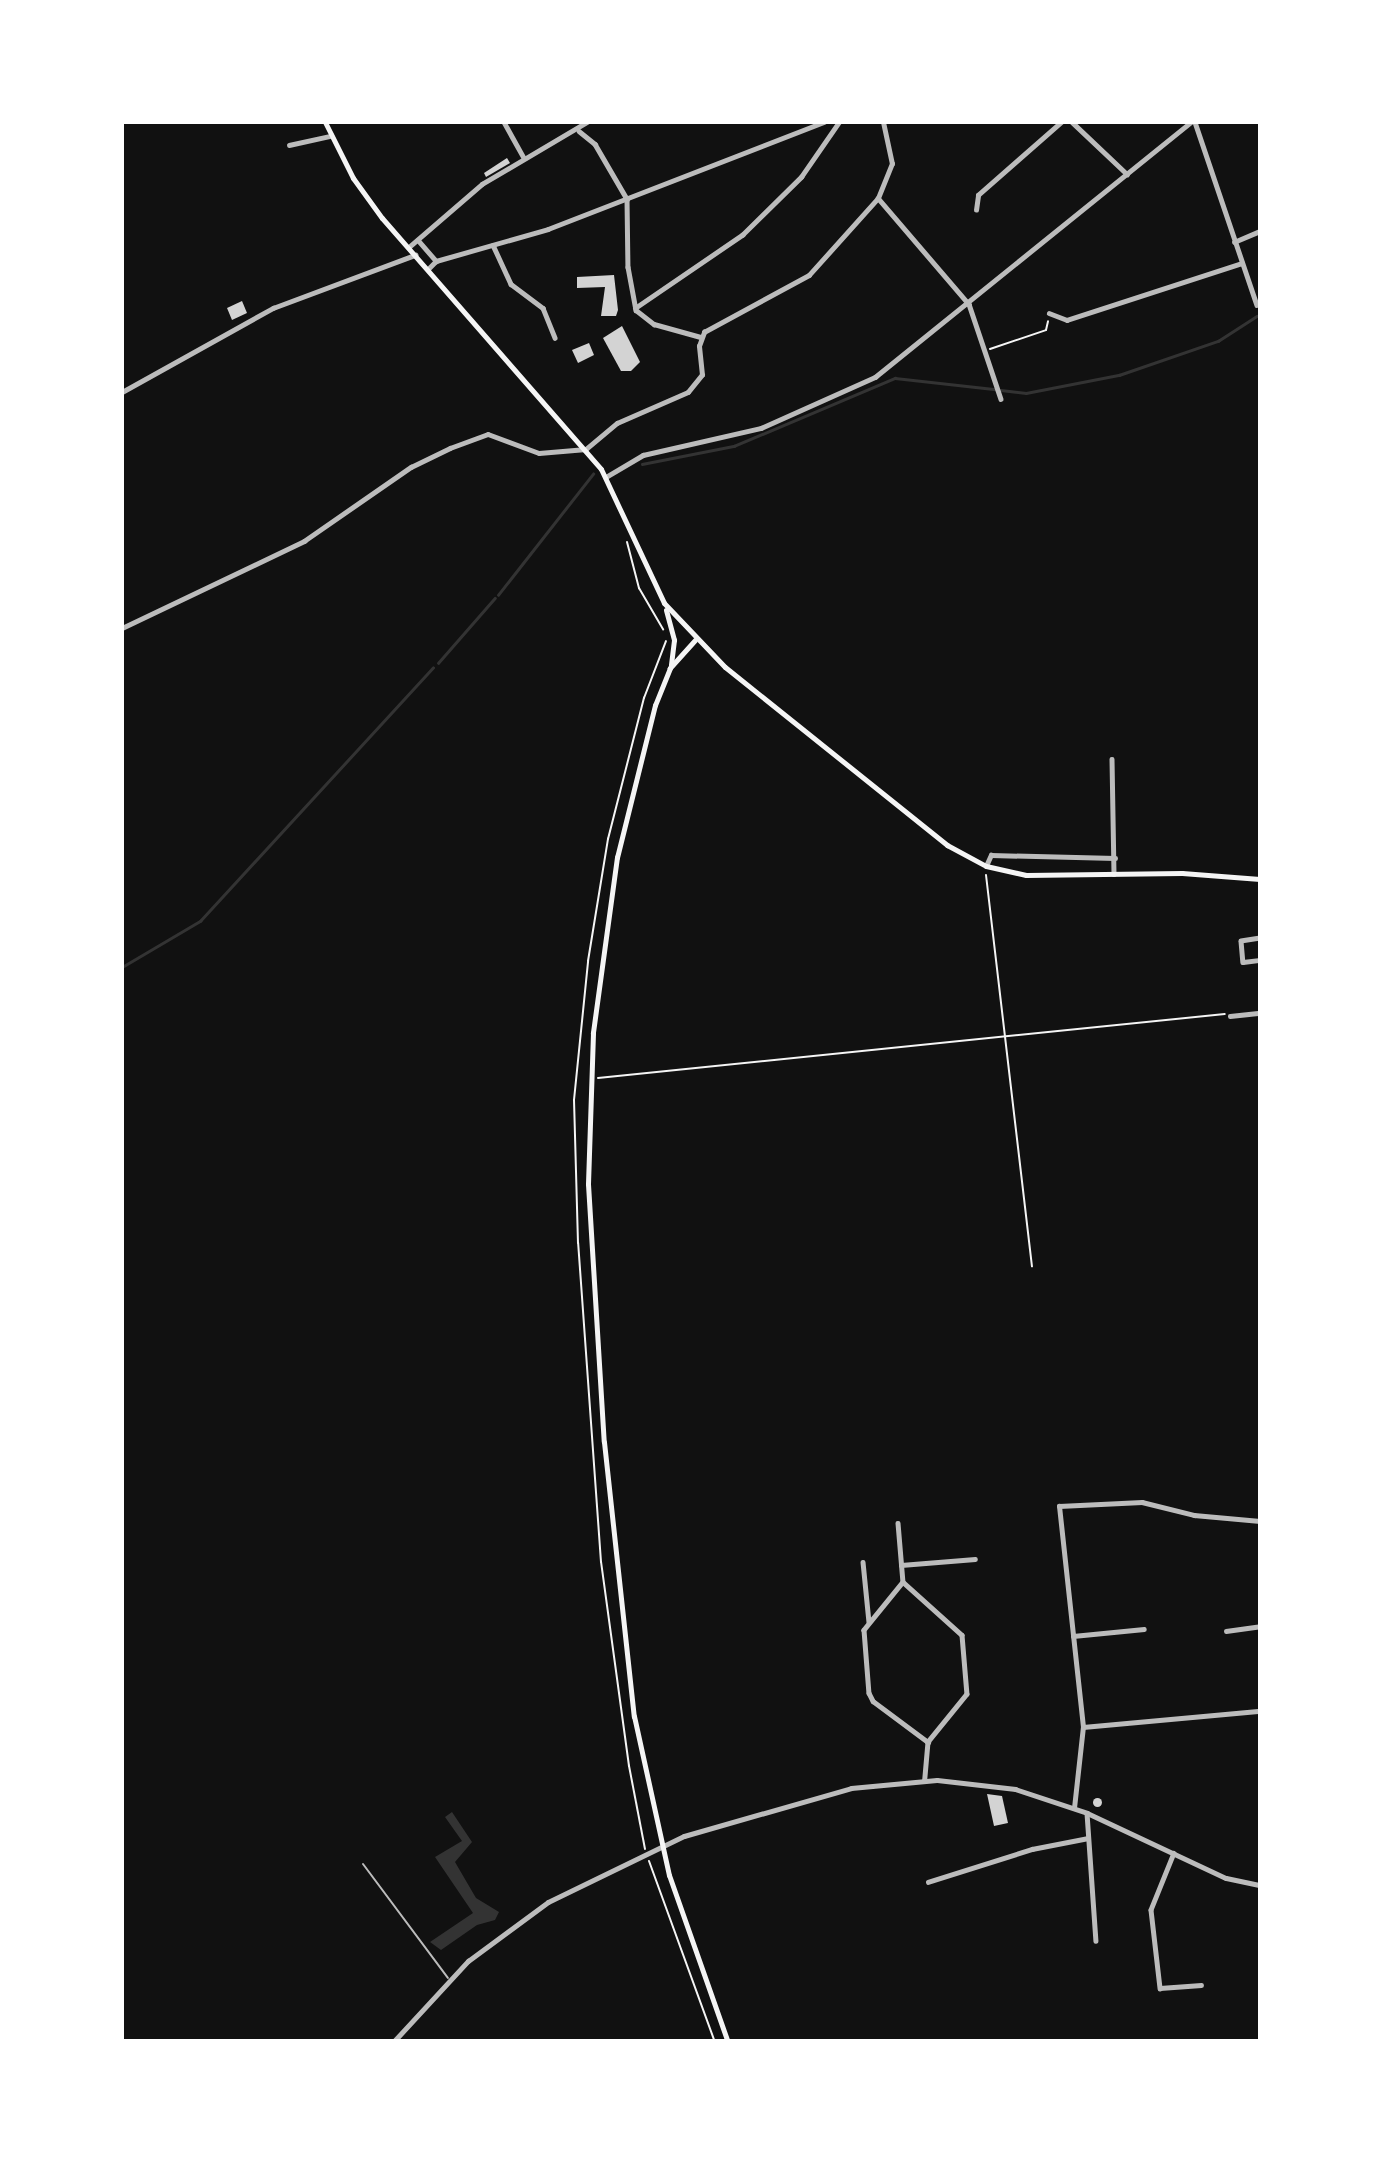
<!DOCTYPE html>
<style>
body{margin:0}
#map{position:relative;width:1382px;height:2163px;overflow:hidden;background:#111;font-family:Jost,sans-serif}
div>[style]{position:absolute}
[style*='--x']{left:calc(var(--x)*1px);top:calc(var(--y)*1px);width:calc(var(--w)*1px);rotate:calc(var(--a)*1deg)}
.water>*{inset:0;background:#333}
.stream>*{height:2.5px;margin:-1.25px;padding:0 1.25px;transform-origin:1.25px;border-radius:1.25px;background:#333}
.building>*{inset:0;background:#d3d3d3}
.round{border-radius:50%}
.path>*{height:2px;margin:-1px;padding:0 1px;transform-origin:1px;border-radius:1px;background:#f5f5f5}
.service>*{height:2px;margin:-1px;padding:0 1px;transform-origin:1px;border-radius:1px;background:#bcbcbc}
.minor>*{height:4.5px;margin:-2.25px;padding:0 2.25px;transform-origin:2.25px;border-radius:2.25px;background:#bcbcbc}
.tertiary>*{height:5px;margin:-2.5px;padding:0 2.5px;transform-origin:2.5px;border-radius:2.5px;background:#bcbcbc}
.secondary>*{height:5px;margin:-2.5px;padding:0 2.5px;transform-origin:2.5px;border-radius:2.5px;background:#f5f5f5}
span{translate:-50% -50%;white-space:nowrap;text-align:center;line-height:1.15;-webkit-text-stroke:5px #fff;paint-order:stroke}
.frame{position:absolute;inset:0;border:124px solid #fff;pointer-events:none}
</style>
<div id="map">
<div class="water">
<div style="clip-path:polygon(452px 1812px,472px 1842px,455px 1862px,476px 1898px,499px 1912px,495px 1920px,477px 1925px,441px 1950px,430px 1942px,473px 1913px,435px 1857px,462px 1841px,445px 1817px)"></div>
</div>
<div class="stream">
<div style="--x:1001;--y:390;--w:25;--a:7"></div>
<div style="--x:1026;--y:393;--w:95;--a:-11"></div>
<div style="--x:1119;--y:375;--w:105;--a:-19"></div>
<div style="--x:1218;--y:341;--w:46;--a:-32.7"></div>
<div style="--x:642;--y:464;--w:94;--a:-11.1"></div>
<div style="--x:734;--y:446;--w:175;--a:-22.9"></div>
<div style="--x:895;--y:378;--w:101;--a:6.3"></div>
<div style="--x:498;--y:595;--w:154;--a:-51.9"></div>
<div style="--x:438;--y:663;--w:86;--a:-48.8"></div>
<div style="--x:122;--y:967;--w:91;--a:-30.5"></div>
<div style="--x:200;--y:921;--w:344;--a:-47.4"></div>
</div>
<div class="building">
<div style="clip-path:polygon(507px 158px,510px 163px,486px 177px,484px 173px)"></div>
<div style="clip-path:polygon(614px 275px,618px 310px,616px 316px,601px 316px,605px 287px,577px 288px,577px 277px)"></div>
<div style="clip-path:polygon(242px 301px,247px 313px,232px 320px,227px 308px)"></div>
<div style="clip-path:polygon(622px 326px,640px 362px,631px 371px,621px 371px,603px 338px)"></div>
<div style="clip-path:polygon(589px 343px,594px 355px,578px 363px,572px 350px)"></div>
<div style="clip-path:polygon(987px 1794px,1002px 1796px,1008px 1823px,994px 1826px)"></div>
<div class="round" style="left:1092.5px;top:1797.5px;width:9px;height:9px"></div>
</div>
<div class="path">
<div style="--x:990;--y:349;--w:59;--a:-18.7"></div>
<div style="--x:1046;--y:330;--w:9;--a:-77"></div>
<div style="--x:627;--y:542;--w:48;--a:75.4"></div>
<div style="--x:639;--y:588;--w:48;--a:59.7"></div>
<div style="--x:986;--y:875;--w:394;--a:83.3"></div>
<div style="--x:598;--y:1078;--w:630;--a:-5.83"></div>
<div style="--x:645;--y:1849;--w:85;--a:-100.9"></div>
<div style="--x:629;--y:1766;--w:206;--a:-97.8"></div>
<div style="--x:601;--y:1562;--w:320;--a:-94.1"></div>
<div style="--x:578;--y:1243;--w:143;--a:-91.6"></div>
<div style="--x:574;--y:1100;--w:140;--a:-84.2"></div>
<div style="--x:588;--y:961;--w:124;--a:-80.7"></div>
<div style="--x:608;--y:839;--w:146;--a:-75.7"></div>
<div style="--x:644;--y:698;--w:61;--a:-68.9"></div>
<div style="--x:649;--y:1861;--w:190;--a:70"></div>
</div>
<div class="service">
<div style="--x:363;--y:1864;--w:142;--a:53.3"></div>
</div>
<div class="minor">
<div style="--x:504;--y:122;--w:41;--a:60.9"></div>
<div style="--x:1072;--y:122;--w:76;--a:43.4"></div>
<div style="--x:1195;--y:122;--w:193;--a:71.3"></div>
<div style="--x:579;--y:131;--w:21;--a:39"></div>
<div style="--x:595;--y:144;--w:64;--a:59.8"></div>
<div style="--x:627;--y:199;--w:68;--a:89.2"></div>
<div style="--x:628;--y:267;--w:44;--a:79.5"></div>
<div style="--x:636;--y:310;--w:23;--a:38"></div>
<div style="--x:654;--y:324;--w:49;--a:15.5"></div>
<div style="--x:289;--y:145;--w:42;--a:-12.4"></div>
<div style="--x:878;--y:198;--w:140;--a:49.4"></div>
<div style="--x:969;--y:304;--w:100;--a:71.4"></div>
<div style="--x:976;--y:210;--w:15;--a:-82"></div>
<div style="--x:978;--y:195;--w:111;--a:-41.3"></div>
<div style="--x:418;--y:240;--w:28;--a:49"></div>
<div style="--x:1234;--y:242;--w:28;--a:-23"></div>
<div style="--x:493;--y:245;--w:43;--a:65.2"></div>
<div style="--x:511;--y:284;--w:40;--a:37"></div>
<div style="--x:543;--y:308;--w:32;--a:68"></div>
<div style="--x:409;--y:247;--w:96;--a:-40.8"></div>
<div style="--x:482;--y:184;--w:122;--a:-30.6"></div>
<div style="--x:428;--y:269;--w:11;--a:-45"></div>
<div style="--x:436;--y:261;--w:116;--a:-15.9"></div>
<div style="--x:548;--y:229;--w:296;--a:-21.2"></div>
<div style="--x:635;--y:308;--w:130;--a:-34.3"></div>
<div style="--x:742;--y:235;--w:83;--a:-44.5"></div>
<div style="--x:801;--y:177;--w:67;--a:-55.4"></div>
<div style="--x:1049;--y:313;--w:19;--a:21"></div>
<div style="--x:1067;--y:320;--w:184;--a:-18"></div>
<div style="--x:122;--y:392;--w:173;--a:-29.1"></div>
<div style="--x:273;--y:308;--w:152;--a:-20.5"></div>
<div style="--x:606;--y:477;--w:43;--a:-30.7"></div>
<div style="--x:643;--y:455;--w:121;--a:-12.9"></div>
<div style="--x:761;--y:428;--w:125;--a:-24.1"></div>
<div style="--x:875;--y:377;--w:406;--a:-38.9"></div>
<div style="--x:122;--y:628;--w:202;--a:-25.5"></div>
<div style="--x:304;--y:541;--w:130;--a:-34.7"></div>
<div style="--x:411;--y:467;--w:43;--a:-26"></div>
<div style="--x:450;--y:448;--w:40;--a:-20.2"></div>
<div style="--x:488;--y:434;--w:54;--a:20.4"></div>
<div style="--x:539;--y:453;--w:47;--a:-4.9"></div>
<div style="--x:586;--y:449;--w:40;--a:-40"></div>
<div style="--x:617;--y:423;--w:77;--a:-23.6"></div>
<div style="--x:688;--y:392;--w:22;--a:-51"></div>
<div style="--x:702;--y:375;--w:29;--a:-96"></div>
<div style="--x:699;--y:346;--w:15;--a:-70"></div>
<div style="--x:704;--y:332;--w:119;--a:-28.5"></div>
<div style="--x:809;--y:275;--w:103;--a:-48.1"></div>
<div style="--x:878;--y:198;--w:37;--a:-68"></div>
<div style="--x:892;--y:164;--w:43;--a:-102.1"></div>
<div style="--x:1112;--y:759;--w:115;--a:89"></div>
<div style="--x:986;--y:866;--w:12;--a:-66"></div>
<div style="--x:991;--y:855;--w:124;--a:1.4"></div>
<div style="--x:1260;--y:938;--w:19;--a:171"></div>
<div style="--x:1241;--y:941;--w:21;--a:85"></div>
<div style="--x:1243;--y:962;--w:17;--a:-7"></div>
<div style="--x:1230;--y:1016;--w:30;--a:-6"></div>
<div style="--x:898;--y:1523;--w:59;--a:85.2"></div>
<div style="--x:903;--y:1582;--w:79;--a:41.9"></div>
<div style="--x:962;--y:1635;--w:59;--a:85.2"></div>
<div style="--x:967;--y:1694;--w:62;--a:129.1"></div>
<div style="--x:928;--y:1742;--w:38;--a:95"></div>
<div style="--x:863;--y:1562;--w:60;--a:84.3"></div>
<div style="--x:901;--y:1565;--w:74;--a:-4.6"></div>
<div style="--x:903;--y:1582;--w:62;--a:129.1"></div>
<div style="--x:864;--y:1630;--w:63;--a:85.5"></div>
<div style="--x:869;--y:1693;--w:9;--a:63"></div>
<div style="--x:873;--y:1701;--w:69;--a:36.7"></div>
<div style="--x:1226;--y:1631;--w:34;--a:-8"></div>
<div style="--x:1073;--y:1636;--w:71;--a:-5.6"></div>
<div style="--x:1083;--y:1727;--w:178;--a:-5.2"></div>
<div style="--x:1074;--y:1808;--w:81;--a:-83.7"></div>
<div style="--x:1083;--y:1727;--w:222;--a:-96.2"></div>
<div style="--x:1059;--y:1506;--w:83;--a:-2.8"></div>
<div style="--x:1142;--y:1502;--w:54;--a:14"></div>
<div style="--x:1194;--y:1515;--w:66;--a:5.2"></div>
<div style="--x:1087;--y:1813;--w:128;--a:86"></div>
<div style="--x:1174;--y:1853;--w:61;--a:112"></div>
<div style="--x:1151;--y:1910;--w:79;--a:83.4"></div>
<div style="--x:1160;--y:1988;--w:41;--a:-4.2"></div>
<div style="--x:928;--y:1882;--w:109;--a:-17.6"></div>
<div style="--x:1032;--y:1849;--w:57;--a:-11.1"></div>
</div>
<div class="tertiary">
<div style="--x:395;--y:2040;--w:108;--a:-47.3"></div>
<div style="--x:468;--y:1961;--w:99;--a:-36.4"></div>
<div style="--x:548;--y:1902;--w:151;--a:-25.9"></div>
<div style="--x:684;--y:1836;--w:174;--a:-16"></div>
<div style="--x:851;--y:1788;--w:86;--a:-5.3"></div>
<div style="--x:937;--y:1780;--w:79;--a:6.6"></div>
<div style="--x:1015;--y:1789;--w:76;--a:18.4"></div>
<div style="--x:1087;--y:1813;--w:153;--a:25.1"></div>
<div style="--x:1226;--y:1878;--w:35;--a:12"></div>
</div>
<div class="secondary">
<div style="--x:325;--y:122;--w:63;--a:63.4"></div>
<div style="--x:353;--y:178;--w:49;--a:54.1"></div>
<div style="--x:382;--y:218;--w:333;--a:48.9"></div>
<div style="--x:601;--y:469;--w:148;--a:64.8"></div>
<div style="--x:664;--y:603;--w:88;--a:46.4"></div>
<div style="--x:725;--y:667;--w:285;--a:38.7"></div>
<div style="--x:947;--y:845;--w:44;--a:28.3"></div>
<div style="--x:986;--y:866;--w:41;--a:12.7"></div>
<div style="--x:1026;--y:875;--w:156;--a:-0.7"></div>
<div style="--x:1182;--y:873;--w:78;--a:4.4"></div>
<div style="--x:666;--y:610;--w:31;--a:75"></div>
<div style="--x:674;--y:640;--w:25;--a:97"></div>
<div style="--x:695;--y:640;--w:38;--a:132"></div>
<div style="--x:670;--y:668;--w:40;--a:112"></div>
<div style="--x:655;--y:705;--w:157;--a:104"></div>
<div style="--x:617;--y:857;--w:178;--a:97.8"></div>
<div style="--x:593;--y:1033;--w:151;--a:91.9"></div>
<div style="--x:588;--y:1184;--w:258;--a:86.5"></div>
<div style="--x:604;--y:1442;--w:276;--a:83.8"></div>
<div style="--x:634;--y:1716;--w:163;--a:77.6"></div>
<div style="--x:669;--y:1875;--w:175;--a:70.6"></div>
</div>
<div class="frame"></div>
</div>
